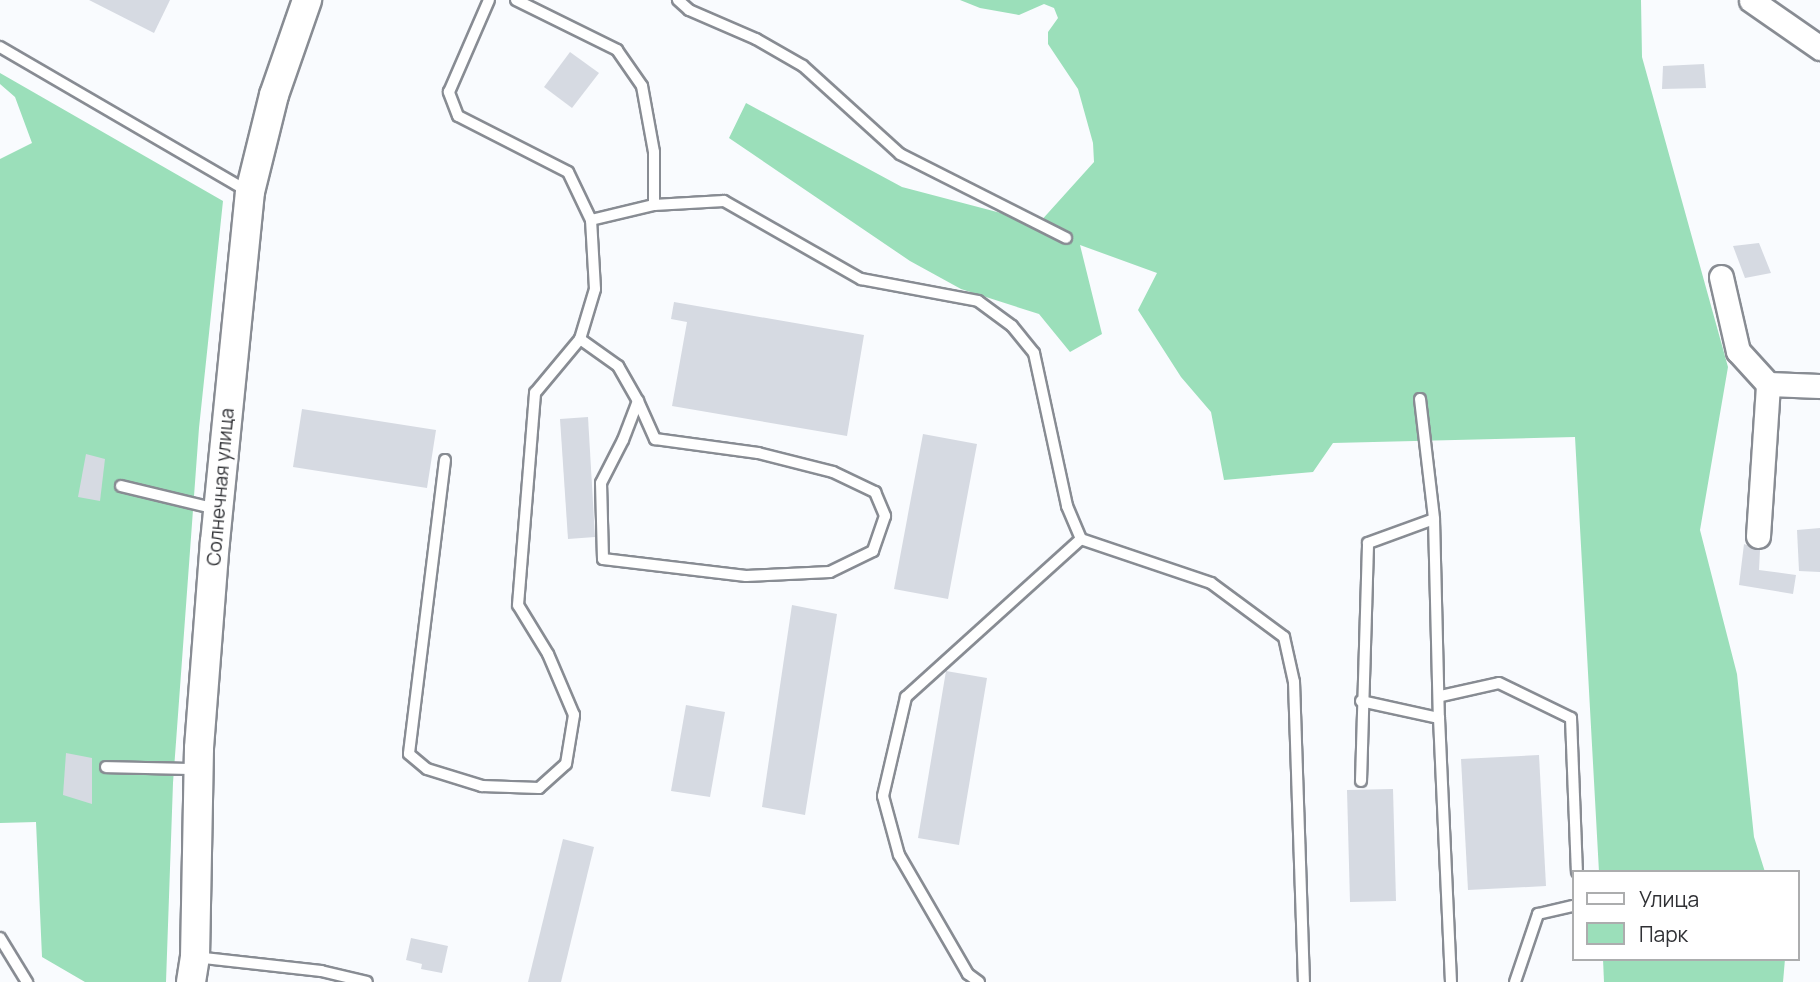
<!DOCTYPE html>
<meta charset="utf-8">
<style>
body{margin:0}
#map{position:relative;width:1820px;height:982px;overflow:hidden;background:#f9fbfe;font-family:Manrope,sans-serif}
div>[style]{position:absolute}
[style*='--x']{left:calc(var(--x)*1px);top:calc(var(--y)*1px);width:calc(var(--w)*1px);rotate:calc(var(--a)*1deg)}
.green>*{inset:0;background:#9bdfba}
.building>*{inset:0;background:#d6dae2}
.roads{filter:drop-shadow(2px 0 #888c93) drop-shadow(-2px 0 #888c93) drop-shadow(0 2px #888c93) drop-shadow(0 -2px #888c93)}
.service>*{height:10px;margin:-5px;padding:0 5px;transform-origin:5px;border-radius:5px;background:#fff}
.minor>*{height:23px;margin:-11.5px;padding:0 11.5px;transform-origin:11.5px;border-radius:11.5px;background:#fff}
.tertiary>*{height:28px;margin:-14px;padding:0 14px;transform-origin:14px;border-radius:14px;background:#fff}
span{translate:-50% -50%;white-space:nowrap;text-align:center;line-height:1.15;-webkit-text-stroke:5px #fff;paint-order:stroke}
.street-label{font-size:19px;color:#303135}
.legend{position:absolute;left:1572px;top:870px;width:228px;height:91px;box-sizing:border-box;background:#fff;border:2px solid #acadae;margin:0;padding:9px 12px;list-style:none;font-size:21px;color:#303135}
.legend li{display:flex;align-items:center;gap:14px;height:35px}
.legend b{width:35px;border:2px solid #acadae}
</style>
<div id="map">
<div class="green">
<div style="clip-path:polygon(960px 0,1641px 0,1642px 57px,1728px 367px,1700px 530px,1737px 674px,1754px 837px,1765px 872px,1599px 872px,1575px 437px,1333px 443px,1313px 472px,1224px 480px,1211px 412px,1181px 377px,1138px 310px,1157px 273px,1080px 245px,1102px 334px,1070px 352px,1039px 314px,961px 289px,910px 261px,729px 138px,746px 103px,902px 187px,1039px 223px,1094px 162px,1093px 143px,1078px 89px,1048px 44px,1048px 32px,1058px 18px,1054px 8px,1044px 4px,1019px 15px,980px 8px)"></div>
<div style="clip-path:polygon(0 73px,223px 201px,199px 428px,173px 783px,166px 982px,85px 982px,42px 957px,36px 822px,0 823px,0 159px,32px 143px,15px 97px,0 84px)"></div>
<div style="clip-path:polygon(1603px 959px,1785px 959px,1783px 982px,1604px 982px)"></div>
</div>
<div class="building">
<div style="clip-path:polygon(89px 0,170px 0,154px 33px)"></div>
<div style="clip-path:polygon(570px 52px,599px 73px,572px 108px,544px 87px)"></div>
<div style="clip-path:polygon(1704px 64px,1706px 88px,1662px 89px,1663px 66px)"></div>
<div style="clip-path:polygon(1759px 243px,1771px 273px,1745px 278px,1733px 246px)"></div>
<div style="clip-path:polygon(674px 302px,864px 335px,847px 436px,672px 406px,687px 322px,671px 319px)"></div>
<div style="clip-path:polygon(302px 409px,436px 430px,427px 488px,293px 467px)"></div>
<div style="clip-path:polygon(588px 417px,595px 537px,568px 539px,560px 419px)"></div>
<div style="clip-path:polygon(923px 434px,977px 444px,948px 599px,894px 589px)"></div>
<div style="clip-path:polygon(86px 454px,105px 459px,100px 501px,78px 497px)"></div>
<div style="clip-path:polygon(1820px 528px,1820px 572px,1799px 571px,1797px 530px)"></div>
<div style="clip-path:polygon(1744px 544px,1760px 550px,1759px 570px,1796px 575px,1793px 594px,1739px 585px)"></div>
<div style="clip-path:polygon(792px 605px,837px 614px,805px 815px,762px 807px)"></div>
<div style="clip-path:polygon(946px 671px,987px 678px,959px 845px,918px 838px)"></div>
<div style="clip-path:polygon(686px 705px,725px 712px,710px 797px,671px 791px)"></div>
<div style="clip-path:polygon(66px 753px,92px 758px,92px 804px,63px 795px)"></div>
<div style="clip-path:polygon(1539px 755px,1546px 886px,1468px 890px,1461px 759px)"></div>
<div style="clip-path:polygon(1393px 789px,1396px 901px,1350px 902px,1347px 790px)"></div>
<div style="clip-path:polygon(563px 839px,594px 847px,561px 982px,528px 982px)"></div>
<div style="clip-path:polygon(411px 938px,448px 946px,442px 973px,421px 969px,422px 964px,406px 960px)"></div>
</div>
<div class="roads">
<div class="service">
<div style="--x:516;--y:0;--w:113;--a:26.3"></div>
<div style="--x:617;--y:50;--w:44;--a:55.2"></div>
<div style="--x:642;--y:86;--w:67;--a:79.7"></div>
<div style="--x:654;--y:152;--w:53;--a:90"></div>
<div style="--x:678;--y:0;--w:15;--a:42"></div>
<div style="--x:689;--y:10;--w:73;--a:23.4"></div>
<div style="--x:756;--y:39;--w:54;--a:29.9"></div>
<div style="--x:803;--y:66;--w:131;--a:42.2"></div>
<div style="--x:900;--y:154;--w:186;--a:26.8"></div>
<div style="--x:0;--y:47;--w:286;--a:30.2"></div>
<div style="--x:591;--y:220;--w:65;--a:-13.4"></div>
<div style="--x:654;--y:205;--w:70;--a:-3.3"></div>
<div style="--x:724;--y:201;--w:158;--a:29.7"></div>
<div style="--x:861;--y:279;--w:119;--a:10.6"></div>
<div style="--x:978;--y:301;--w:42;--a:36.3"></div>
<div style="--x:1012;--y:326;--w:35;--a:51"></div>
<div style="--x:1034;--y:353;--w:157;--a:77.8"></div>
<div style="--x:1067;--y:506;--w:36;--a:67"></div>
<div style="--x:1081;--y:539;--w:137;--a:18.7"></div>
<div style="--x:1211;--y:583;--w:91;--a:36.5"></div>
<div style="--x:1284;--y:637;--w:46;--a:77.5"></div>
<div style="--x:1294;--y:682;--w:300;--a:88.1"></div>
<div style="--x:580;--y:339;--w:47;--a:35.4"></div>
<div style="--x:618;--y:366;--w:40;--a:60.3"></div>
<div style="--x:638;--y:401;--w:42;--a:65.9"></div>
<div style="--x:655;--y:439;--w:104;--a:7.7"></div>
<div style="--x:758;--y:453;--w:77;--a:14.2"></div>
<div style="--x:833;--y:472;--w:47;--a:25.5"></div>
<div style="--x:875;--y:492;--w:26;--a:67"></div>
<div style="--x:885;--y:516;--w:37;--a:109"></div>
<div style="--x:873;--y:551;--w:48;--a:154"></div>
<div style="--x:830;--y:572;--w:84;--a:177.3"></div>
<div style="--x:746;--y:576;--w:144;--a:-173.2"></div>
<div style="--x:603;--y:559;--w:76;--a:-91.5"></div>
<div style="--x:601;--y:483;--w:48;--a:-62.9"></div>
<div style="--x:623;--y:440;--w:42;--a:-69"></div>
<div style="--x:1420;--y:399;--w:121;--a:83.3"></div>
<div style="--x:1434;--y:519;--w:199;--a:88.6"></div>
<div style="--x:1439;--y:718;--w:264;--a:87.4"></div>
<div style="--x:445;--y:460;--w:296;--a:97"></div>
<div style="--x:409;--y:754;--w:23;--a:40"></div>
<div style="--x:427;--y:769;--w:58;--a:17.2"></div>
<div style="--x:482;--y:786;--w:57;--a:2"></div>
<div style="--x:539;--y:788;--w:36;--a:-42"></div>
<div style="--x:566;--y:764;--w:50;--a:-80.7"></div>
<div style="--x:574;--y:715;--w:66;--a:-113.1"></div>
<div style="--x:548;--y:654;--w:57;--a:-121.5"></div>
<div style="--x:518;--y:605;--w:213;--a:-85.4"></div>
<div style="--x:535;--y:393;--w:70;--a:-50.2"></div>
<div style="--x:580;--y:339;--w:52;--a:-73.3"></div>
<div style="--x:595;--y:289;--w:69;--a:-93.3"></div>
<div style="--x:591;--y:220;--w:53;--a:-115.6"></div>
<div style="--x:568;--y:172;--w:123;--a:-153"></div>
<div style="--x:458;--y:116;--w:26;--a:-111"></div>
<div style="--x:449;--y:92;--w:100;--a:-66.5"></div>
<div style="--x:121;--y:486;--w:98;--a:13.6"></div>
<div style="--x:1441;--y:696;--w:59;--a:-12.6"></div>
<div style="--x:1499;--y:683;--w:80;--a:25.9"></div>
<div style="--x:1571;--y:718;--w:154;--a:87.8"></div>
<div style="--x:1361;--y:701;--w:80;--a:12.3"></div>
<div style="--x:106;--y:767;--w:90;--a:1.3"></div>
<div style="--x:1361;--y:781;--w:238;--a:-88.3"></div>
<div style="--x:1368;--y:543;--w:70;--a:-20"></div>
<div style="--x:0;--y:938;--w:52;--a:58.5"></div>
<div style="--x:195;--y:957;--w:127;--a:6.3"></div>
<div style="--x:321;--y:971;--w:47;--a:13.4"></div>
<div style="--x:979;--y:982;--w:14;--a:-144"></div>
<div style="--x:968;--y:974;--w:138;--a:-120.1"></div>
<div style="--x:899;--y:855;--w:61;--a:-105.2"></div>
<div style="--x:883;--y:796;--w:102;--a:-76.9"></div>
<div style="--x:906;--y:697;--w:236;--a:-42.1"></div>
<div style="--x:1515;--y:982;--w:72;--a:-71.3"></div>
<div style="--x:1538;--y:914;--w:36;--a:-13"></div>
</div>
<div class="minor">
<div style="--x:1751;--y:0;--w:84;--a:34.8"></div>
<div style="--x:1721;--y:277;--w:76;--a:77.1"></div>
<div style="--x:1738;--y:351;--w:45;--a:47.7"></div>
<div style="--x:1758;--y:536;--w:152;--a:-86.2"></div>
<div style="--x:1768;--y:384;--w:52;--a:2.2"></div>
</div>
<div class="tertiary">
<div style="--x:191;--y:982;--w:25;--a:-81"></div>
<div style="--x:195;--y:957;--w:209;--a:-88.9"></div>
<div style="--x:199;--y:748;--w:207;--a:-85.6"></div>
<div style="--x:215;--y:542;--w:352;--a:-84.3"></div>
<div style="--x:250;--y:192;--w:100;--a:-76.1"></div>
<div style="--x:274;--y:95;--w:101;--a:-70.8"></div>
</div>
</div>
<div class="street-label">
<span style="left:221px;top:487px;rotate:-85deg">Солнечная улица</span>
</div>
<ul class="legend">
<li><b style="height:9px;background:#fff"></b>Улица</li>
<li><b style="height:19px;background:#9bdfba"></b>Парк</li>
</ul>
</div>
